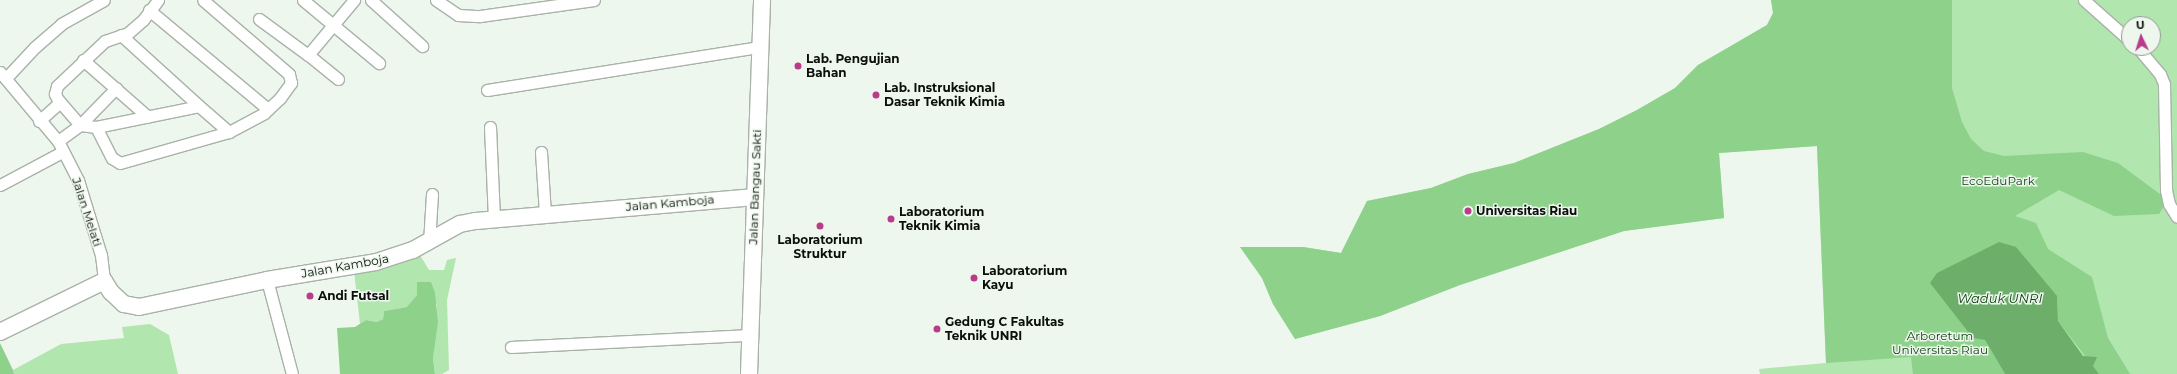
<!DOCTYPE html>
<style>
body{margin:0}
#map{position:relative;width:2177px;height:374px;overflow:hidden;background:#edf7ed;font-family:Montserrat,sans-serif}
div>[style]{position:absolute}
[style*='--x']{left:calc(var(--x)*1px);top:calc(var(--y)*1px);width:calc(var(--w)*1px);rotate:calc(var(--a)*1deg)}
.green>*{inset:0;background:#b2e6af}
.forest>*{inset:0;background:#8ed18b}
.water>*{inset:0;background:#6cae6a}
.roads{filter:drop-shadow(1px 0 #a9b2a8) drop-shadow(-1px 0 #a9b2a8) drop-shadow(0 1px #a9b2a8) drop-shadow(0 -1px #a9b2a8)}
.street>*{height:11px;margin:-5.5px;padding:0 5.5px;transform-origin:5.5px;border-radius:5.5px;background:#fff}
.secondary>*{height:16px;margin:-8px;padding:0 8px;transform-origin:8px;border-radius:8px;background:#fff}
.dots>*{width:11px;height:11px;translate:-50% -50%;box-sizing:border-box;border:2px solid #edf7ed;border-radius:50%}
span{translate:-50% -50%;white-space:nowrap;text-align:center;line-height:1.15;-webkit-text-stroke:3px #edf7ed;paint-order:stroke}
.poi-label{font-size:12px;color:#0b0e0b;font-weight:700}
.left{translate:0 -50%;text-align:left}
.park-label{font-size:12px;color:#0f3e10}
.street-label{font-size:12px;color:#0b0e0b}
.water-label{font-size:13px;color:#0d3d0f;font-style:italic}
.north{position:absolute;left:2121px;top:16px;width:40px;height:40px;box-sizing:border-box;background:#edf7ed;border:1px solid #939a93;border-radius:50%;rotate:356deg;font-size:11px;font-weight:700;line-height:16px;text-align:center;color:#0b0e0b}
.north::after{content:'';display:block;margin:auto;width:14px;height:18px;background:#b93b89;clip-path:polygon(50% 0,100% 100%,50% 72%,0 100%)}
</style>
<div id="map">
<div class="green">
<div style="clip-path:polygon(evenodd,1771px 0,2177px 0,2177px 374px,1760px 374px,1759px 369px,1826px 363px,1817px 146px,1719px 153px,1724px 218px,1624px 231px,1460px 285px,1380px 316px,1295px 339px,1273px 304px,1262px 278px,1240px 247px,1303px 247px,1341px 253px,1367px 201px,1431px 188px,1468px 174px,1514px 163px,1599px 129px,1637px 110px,1675px 88px,1698px 65px,1767px 25px,1773px 13px,1771px 0,2129px 24px,2153px 24px,2153px 48px,2129px 48px,2129px 24px)"></div>
<div style="clip-path:polygon(420px 255px,429px 270px,444px 270px,447px 260px,456px 258px,447px 300px,449px 370px,442px 374px,435px 374px,433px 358px,437px 305px,417px 295px,408px 307px,384px 311px,383px 319px,377px 322px,366px 320px,360px 324px,354px 271px)"></div>
<div style="clip-path:polygon(150px 324px,169px 335px,178px 374px,14px 374px,13px 370px,61px 344px,124px 338px,122px 327px)"></div>
</div>
<div class="forest">
<div style="clip-path:polygon(1771px 0,1952px 0,1952px 88px,1962px 122px,1971px 139px,1984px 151px,2004px 156px,2083px 152px,2118px 163px,2168px 200px,2159px 214px,2114px 216px,2059px 190px,2015px 216px,2036px 223px,2048px 249px,2092px 277px,2108px 338px,2130px 374px,2099px 374px,2058px 321px,2057px 296px,1956px 313px,1973px 338px,1985px 340px,2005px 374px,1913px 374px,1911px 357px,1826px 363px,1817px 146px,1719px 153px,1724px 218px,1624px 231px,1460px 285px,1380px 316px,1295px 339px,1273px 304px,1262px 278px,1240px 247px,1303px 247px,1341px 253px,1367px 201px,1431px 188px,1468px 174px,1514px 163px,1599px 129px,1637px 110px,1675px 88px,1698px 65px,1767px 25px,1773px 13px)"></div>
<div style="clip-path:polygon(417px 282px,431px 282px,435px 293px,438px 322px,433px 358px,435px 374px,340px 374px,337px 328px,355px 327px,366px 320px,377px 322px,383px 319px,384px 311px,407px 307px,417px 295px)"></div>
<div style="clip-path:polygon(0 343px,13px 370px,14px 374px,0 374px)"></div>
</div>
<div class="water">
<div style="clip-path:polygon(1999px 242px,2016px 247px,2057px 296px,2058px 321px,2083px 356px,2097px 357px,2093px 366px,2099px 374px,2005px 374px,1985px 340px,1973px 338px,1930px 283px,1937px 273px)"></div>
</div>
<div class="roads">
<div class="street">
<div style="--x:303;--y:0;--w:99;--a:39.7"></div>
<div style="--x:371;--y:0;--w:69;--a:42"></div>
<div style="--x:436;--y:0;--w:27;--a:34"></div>
<div style="--x:458;--y:15;--w:22;--a:3"></div>
<div style="--x:480;--y:16;--w:115;--a:-8"></div>
<div style="--x:2084;--y:0;--w:60;--a:41.6"></div>
<div style="--x:149;--y:10;--w:155;--a:39.8"></div>
<div style="--x:259;--y:19;--w:61;--a:36.3"></div>
<div style="--x:121;--y:35;--w:105;--a:42.3"></div>
<div style="--x:2138;--y:48;--w:34;--a:50"></div>
<div style="--x:2160;--y:74;--w:11;--a:68"></div>
<div style="--x:2164;--y:84;--w:106;--a:88.9"></div>
<div style="--x:2166;--y:190;--w:14;--a:78"></div>
<div style="--x:2169;--y:204;--w:15;--a:58"></div>
<div style="--x:83;--y:60;--w:86;--a:41.2"></div>
<div style="--x:0;--y:72;--w:90;--a:50"></div>
<div style="--x:58;--y:141;--w:44;--a:62.9"></div>
<div style="--x:78;--y:180;--w:78;--a:73"></div>
<div style="--x:101;--y:255;--w:26;--a:83"></div>
<div style="--x:6;--y:78;--w:42;--a:-46.9"></div>
<div style="--x:35;--y:47;--w:35;--a:-41"></div>
<div style="--x:61;--y:24;--w:49;--a:-29.2"></div>
<div style="--x:338;--y:79;--w:38;--a:-141"></div>
<div style="--x:308;--y:55;--w:72;--a:-50.1"></div>
<div style="--x:116;--y:88;--w:52;--a:134.2"></div>
<div style="--x:80;--y:125;--w:16;--a:7"></div>
<div style="--x:96;--y:127;--w:105;--a:-11.5"></div>
<div style="--x:199;--y:106;--w:40;--a:41"></div>
<div style="--x:487;--y:90;--w:276;--a:-9"></div>
<div style="--x:39;--y:121;--w:28;--a:-42"></div>
<div style="--x:96;--y:127;--w:35;--a:63"></div>
<div style="--x:112;--y:158;--w:9;--a:32"></div>
<div style="--x:120;--y:163;--w:113;--a:-15.9"></div>
<div style="--x:229;--y:132;--w:40;--a:-28"></div>
<div style="--x:264;--y:113;--w:22;--a:-43"></div>
<div style="--x:280;--y:98;--w:19;--a:-54"></div>
<div style="--x:291;--y:83;--w:9;--a:-103"></div>
<div style="--x:289;--y:74;--w:113;--a:-139.3"></div>
<div style="--x:490;--y:127;--w:91;--a:87.5"></div>
<div style="--x:58;--y:141;--w:27;--a:-36"></div>
<div style="--x:80;--y:125;--w:33;--a:-131"></div>
<div style="--x:58;--y:100;--w:7;--a:-117"></div>
<div style="--x:55;--y:94;--w:8;--a:-76"></div>
<div style="--x:57;--y:86;--w:66;--a:-43.2"></div>
<div style="--x:105;--y:41;--w:24;--a:-19"></div>
<div style="--x:128;--y:33;--w:20;--a:-41"></div>
<div style="--x:143;--y:20;--w:25;--a:-53"></div>
<div style="--x:541;--y:152;--w:62;--a:86.3"></div>
<div style="--x:0;--y:185;--w:70;--a:-28"></div>
<div style="--x:429;--y:243;--w:49;--a:-86.5"></div>
<div style="--x:267;--y:280;--w:97;--a:75.1"></div>
<div style="--x:511;--y:347;--w:239;--a:-2.9"></div>
</div>
<div class="secondary">
<div style="--x:0;--y:332;--w:116;--a:-26.1"></div>
<div style="--x:104;--y:281;--w:13;--a:58"></div>
<div style="--x:111;--y:292;--w:18;--a:43"></div>
<div style="--x:124;--y:304;--w:15;--a:11"></div>
<div style="--x:139;--y:307;--w:131;--a:-11.9"></div>
<div style="--x:267;--y:280;--w:110;--a:-9.4"></div>
<div style="--x:376;--y:262;--w:39;--a:-18"></div>
<div style="--x:413;--y:250;--w:54;--a:-29"></div>
<div style="--x:460;--y:224;--w:16;--a:-11"></div>
<div style="--x:476;--y:221;--w:280;--a:-4.9"></div>
<div style="--x:749;--y:374;--w:374;--a:-88"></div>
</div>
</div>
<div class="dots">
<div style="left:798px;top:66px;background:#b93b89"></div>
<div style="left:876px;top:95px;background:#b93b89"></div>
<div style="left:1468px;top:211px;background:#b93b89"></div>
<div style="left:891px;top:219px;background:#b93b89"></div>
<div style="left:820px;top:226px;background:#b93b89"></div>
<div style="left:974px;top:278px;background:#b93b89"></div>
<div style="left:310px;top:296px;background:#b93b89"></div>
<div style="left:937px;top:329px;background:#b93b89"></div>
</div>
<div class="poi-label">
<span class="left" style="left:806px;top:66px">Lab. Pengujian<br>Bahan</span>
<span class="left" style="left:884px;top:95px">Lab. Instruksional<br>Dasar Teknik Kimia</span>
<span class="left" style="left:1476px;top:211px">Universitas Riau</span>
<span class="left" style="left:899px;top:219px">Laboratorium<br>Teknik Kimia</span>
<span style="left:820px;top:247px">Laboratorium<br>Struktur</span>
<span class="left" style="left:982px;top:278px">Laboratorium<br>Kayu</span>
<span class="left" style="left:318px;top:296px">Andi Futsal</span>
<span class="left" style="left:945px;top:329px">Gedung C Fakultas<br>Teknik UNRI</span>
</div>
<div class="park-label">
<span style="left:1998px;top:181px">EcoEduPark</span>
<span style="left:1940px;top:343px">Arboretum<br>Universitas Riau</span>
</div>
<div class="street-label">
<span style="left:755px;top:187px;rotate:-88deg">Jalan Bangau Sakti</span>
<span style="left:670px;top:203px;rotate:-5deg">Jalan Kamboja</span>
<span style="left:87px;top:212px;rotate:72deg">Jalan Melati</span>
<span style="left:345px;top:266px;rotate:-10deg">Jalan Kamboja</span>
</div>
<div class="water-label">
<span style="left:2000px;top:298px">Waduk UNRI</span>
</div>
<div class="north">U</div>
</div>
